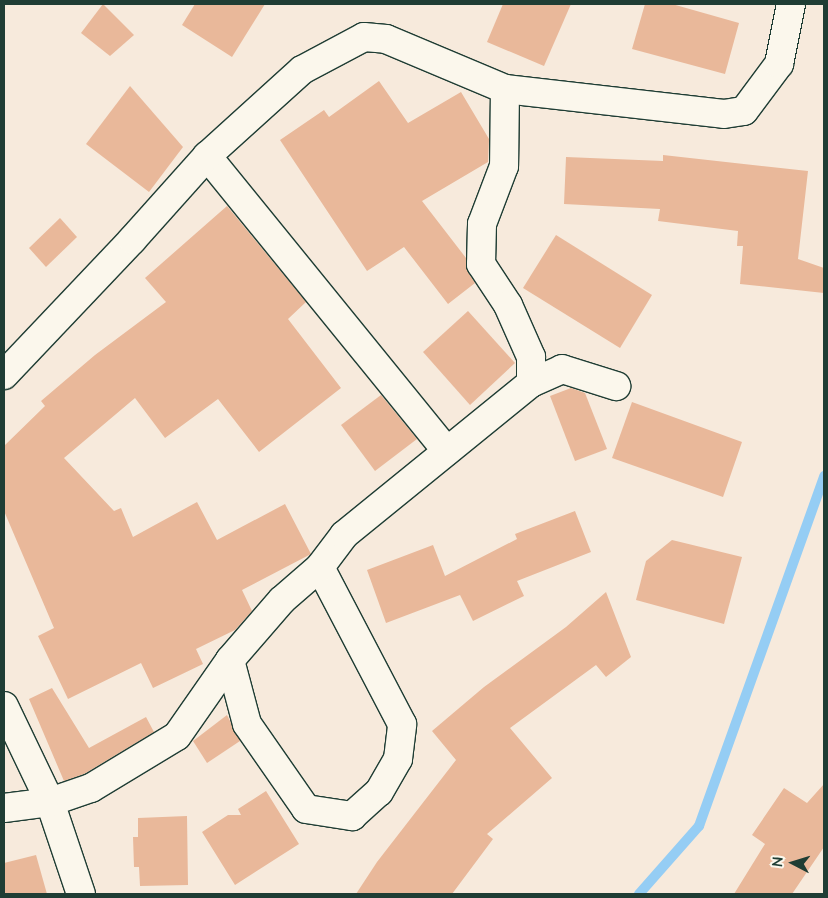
<!DOCTYPE html>
<style>
body{margin:0}
#map{position:relative;width:828px;height:898px;overflow:hidden;background:#f7eadc;font-family:"Architects Daughter",sans-serif}
div>[style]{position:absolute}
[style*='--x']{left:calc(var(--x)*1px);top:calc(var(--y)*1px);width:calc(var(--w)*1px);rotate:calc(var(--a)*1deg)}
.stream>*{height:10px;margin:-5px;padding:0 5px;transform-origin:5px;border-radius:5px;background:#95cdf4}
.building>*{inset:0;background:#e9b89a}
.roads{filter:drop-shadow(1px 0 #1f3d34) drop-shadow(-1px 0 #1f3d34) drop-shadow(0 1px #1f3d34) drop-shadow(0 -1px #1f3d34)}
.minor>*{height:28px;margin:-14px;padding:0 14px;transform-origin:14px;border-radius:14px;background:#fbf7ec}
span{translate:-50% -50%;white-space:nowrap;text-align:center;line-height:1.15;-webkit-text-stroke:4.5px #fbf7ec;paint-order:stroke}
.frame{position:absolute;inset:0;border:5px solid #1f3d34;pointer-events:none}
.north{position:absolute;left:768px;top:838px;width:50px;height:50px;-webkit-text-stroke:4px #fbf7ec;paint-order:stroke;rotate:275deg;font-size:14px;font-weight:700;line-height:20px;text-align:center;color:#1f3d34}
.north::after{content:'';display:block;margin:auto;width:18px;height:22px;background:#1f3d34;clip-path:polygon(50% 0,100% 100%,50% 72%,0 100%)}
</style>
<div id="map">
<div class="stream">
<div style="--x:639;--y:894;--w:91;--a:-48.6"></div>
<div style="--x:699;--y:826;--w:372;--a:-70.3"></div>
</div>
<div class="building">
<div style="clip-path:polygon(103px 4px,134px 35px,110px 56px,81px 33px)"></div>
<div style="clip-path:polygon(195px 4px,265px 4px,232px 57px,182px 25px)"></div>
<div style="clip-path:polygon(503px 4px,571px 4px,544px 66px,487px 42px)"></div>
<div style="clip-path:polygon(645px 4px,672px 4px,739px 23px,725px 74px,632px 49px)"></div>
<div style="clip-path:polygon(379px 81px,408px 123px,461px 92px,489px 139px,488px 162px,422px 201px,466px 258px,468px 272px,475px 283px,448px 304px,404px 247px,367px 271px,280px 140px,324px 110px,329px 117px)"></div>
<div style="clip-path:polygon(130px 86px,183px 147px,149px 192px,86px 144px)"></div>
<div style="clip-path:polygon(663px 155px,808px 171px,798px 259px,824px 268px,824px 293px,740px 284px,743px 246px,737px 246px,738px 231px,658px 221px,660px 209px,564px 204px,566px 157px,663px 161px)"></div>
<div style="clip-path:polygon(227px 206px,306px 302px,288px 319px,341px 388px,259px 452px,218px 399px,165px 438px,135px 398px,64px 458px,114px 511px,121px 508px,133px 537px,197px 502px,217px 540px,285px 504px,311px 554px,242px 590px,252px 611px,235px 630px,196px 649px,203px 664px,153px 688px,141px 663px,68px 699px,38px 636px,54px 628px,4px 511px,4px 446px,45px 406px,41px 401px,95px 355px,166px 302px,145px 278px)"></div>
<div style="clip-path:polygon(60px 218px,77px 237px,46px 267px,29px 248px)"></div>
<div style="clip-path:polygon(556px 235px,652px 295px,620px 348px,523px 288px)"></div>
<div style="clip-path:polygon(468px 311px,515px 363px,470px 405px,423px 352px)"></div>
<div style="clip-path:polygon(571px 388px,585px 393px,607px 449px,575px 461px,550px 396px)"></div>
<div style="clip-path:polygon(381px 395px,417px 439px,375px 471px,341px 425px)"></div>
<div style="clip-path:polygon(632px 402px,742px 442px,723px 497px,612px 458px)"></div>
<div style="clip-path:polygon(575px 511px,591px 552px,517px 581px,524px 596px,473px 621px,460px 595px,386px 623px,367px 570px,433px 545px,445px 576px,517px 539px,515px 534px)"></div>
<div style="clip-path:polygon(672px 540px,742px 557px,724px 624px,636px 600px,646px 561px)"></div>
<div style="clip-path:polygon(606px 592px,631px 657px,606px 677px,596px 665px,510px 728px,552px 778px,487px 834px,493px 839px,452px 894px,356px 894px,377px 862px,456px 760px,432px 731px,484px 687px,566px 627px)"></div>
<div style="clip-path:polygon(52px 688px,89px 748px,146px 717px,154px 732px,84px 774px,64px 781px,29px 699px)"></div>
<div style="clip-path:polygon(227px 715px,240px 741px,207px 763px,193px 741px)"></div>
<div style="clip-path:polygon(824px 784px,824px 847px,792px 894px,734px 894px,765px 844px,752px 835px,784px 788px,807px 803px)"></div>
<div style="clip-path:polygon(266px 791px,299px 844px,235px 885px,202px 832px,228px 815px,241px 815px,238px 809px)"></div>
<div style="clip-path:polygon(187px 816px,188px 885px,140px 886px,139px 867px,134px 867px,133px 837px,138px 837px,138px 818px)"></div>
<div style="clip-path:polygon(36px 855px,47px 894px,4px 894px,4px 863px)"></div>
</div>
<div class="roads">
<div class="minor">
<div style="--x:505;--y:89;--w:77;--a:90.7"></div>
<div style="--x:504;--y:166;--w:62;--a:110.8"></div>
<div style="--x:482;--y:224;--w:40;--a:91.4"></div>
<div style="--x:481;--y:264;--w:49;--a:56.6"></div>
<div style="--x:508;--y:305;--w:57;--a:66.1"></div>
<div style="--x:531;--y:357;--w:26;--a:90"></div>
<div style="--x:207;--y:156;--w:380;--a:50.9"></div>
<div style="--x:4;--y:375;--w:186;--a:-46.5"></div>
<div style="--x:132;--y:240;--w:113;--a:-48.2"></div>
<div style="--x:207;--y:156;--w:128;--a:-42.2"></div>
<div style="--x:302;--y:70;--w:70;--a:-28"></div>
<div style="--x:364;--y:37;--w:22;--a:5"></div>
<div style="--x:386;--y:39;--w:129;--a:22.8"></div>
<div style="--x:505;--y:89;--w:220;--a:6.5"></div>
<div style="--x:724;--y:114;--w:20;--a:-9"></div>
<div style="--x:744;--y:111;--w:59;--a:-53.3"></div>
<div style="--x:779;--y:64;--w:61;--a:-78.7"></div>
<div style="--x:230;--y:660;--w:66;--a:75.1"></div>
<div style="--x:247;--y:724;--w:103;--a:55.2"></div>
<div style="--x:306;--y:809;--w:47;--a:8.7"></div>
<div style="--x:352;--y:816;--w:36;--a:-42"></div>
<div style="--x:379;--y:792;--w:38;--a:-60"></div>
<div style="--x:398;--y:759;--w:35;--a:-83"></div>
<div style="--x:402;--y:724;--w:177;--a:-117.6"></div>
<div style="--x:4;--y:706;--w:106;--a:64.4"></div>
<div style="--x:50;--y:802;--w:97;--a:71.4"></div>
<div style="--x:4;--y:808;--w:46;--a:-7.4"></div>
<div style="--x:50;--y:802;--w:43;--a:-18.9"></div>
<div style="--x:91;--y:788;--w:100;--a:-31.2"></div>
<div style="--x:177;--y:736;--w:93;--a:-55.1"></div>
<div style="--x:230;--y:660;--w:79;--a:-49.1"></div>
<div style="--x:282;--y:600;--w:50;--a:-41"></div>
<div style="--x:320;--y:567;--w:40;--a:-53"></div>
<div style="--x:344;--y:535;--w:241;--a:-39.1"></div>
<div style="--x:531;--y:383;--w:34;--a:-24"></div>
<div style="--x:562;--y:369;--w:57;--a:17.5"></div>
</div>
</div>
<div class="frame"></div>
<div class="north">N</div>
</div>
